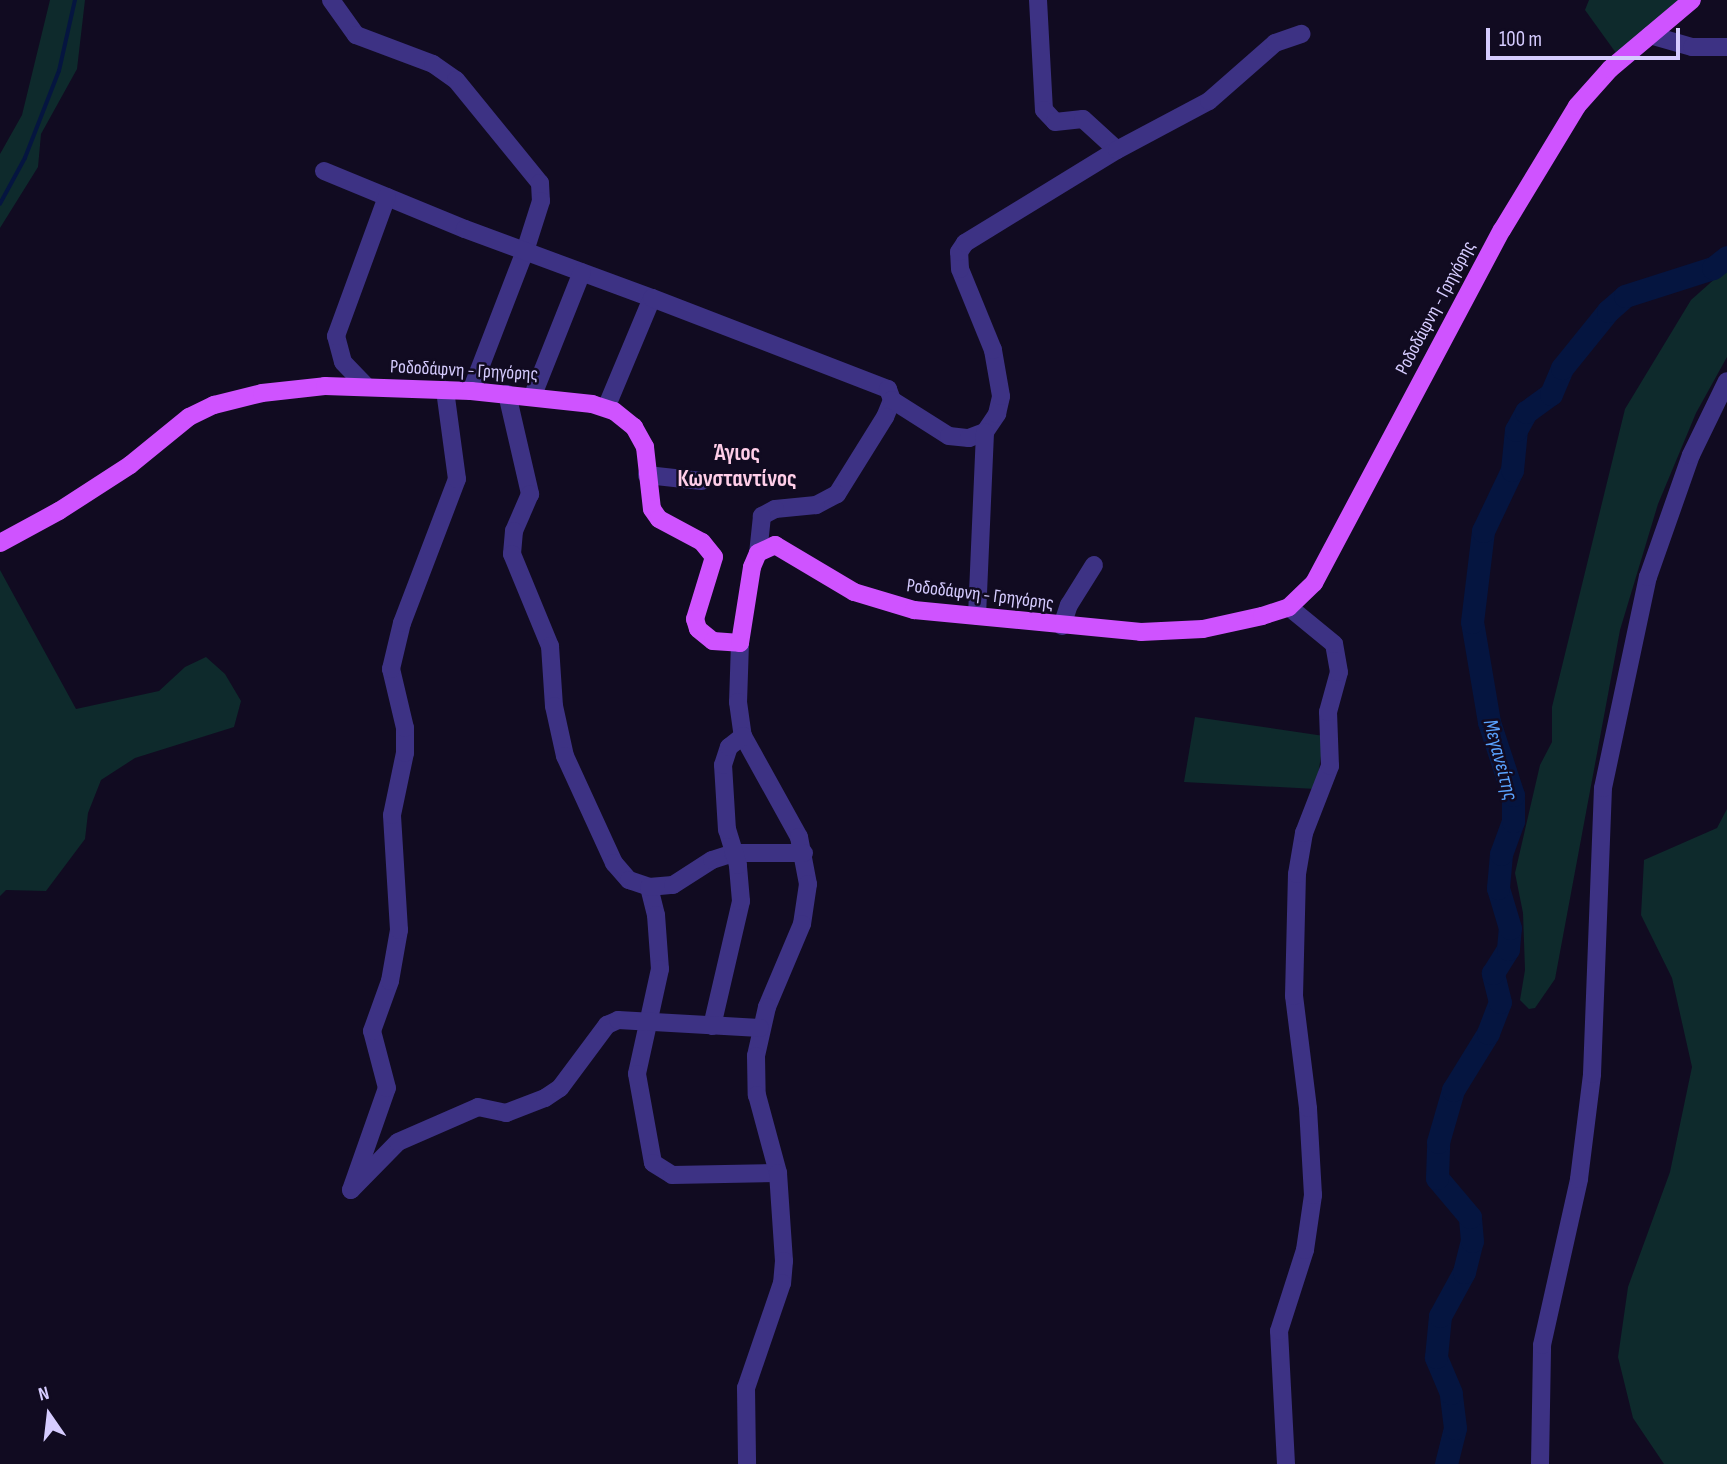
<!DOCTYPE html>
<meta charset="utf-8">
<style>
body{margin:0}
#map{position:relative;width:1727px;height:1464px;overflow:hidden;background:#110b21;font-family:"Sofia Sans Condensed",sans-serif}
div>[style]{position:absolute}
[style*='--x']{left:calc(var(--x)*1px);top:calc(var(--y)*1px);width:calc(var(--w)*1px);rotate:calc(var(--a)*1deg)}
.green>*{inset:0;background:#0e2a2c}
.stream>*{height:3.5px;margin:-1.75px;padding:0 1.75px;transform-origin:1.75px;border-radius:1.75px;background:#051540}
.river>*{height:23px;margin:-11.5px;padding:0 11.5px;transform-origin:11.5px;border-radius:11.5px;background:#051540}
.minor>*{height:18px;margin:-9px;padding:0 9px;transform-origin:9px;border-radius:9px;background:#3d3284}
.major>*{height:18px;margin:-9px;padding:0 9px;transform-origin:9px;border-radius:9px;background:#cf53ff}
span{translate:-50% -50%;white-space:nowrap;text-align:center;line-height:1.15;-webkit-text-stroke:5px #110b21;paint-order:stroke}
.street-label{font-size:19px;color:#d6ccff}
.water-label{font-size:21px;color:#5aa3ff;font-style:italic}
.quarter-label{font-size:23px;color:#ffcee8;font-weight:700}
.north{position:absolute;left:14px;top:1380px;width:70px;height:70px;-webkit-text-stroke:5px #110b21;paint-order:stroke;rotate:346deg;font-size:19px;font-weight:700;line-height:28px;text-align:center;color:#d6ccff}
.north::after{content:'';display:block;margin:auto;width:24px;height:32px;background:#d6ccff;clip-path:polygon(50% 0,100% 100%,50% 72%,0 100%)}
.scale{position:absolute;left:1486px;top:28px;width:194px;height:32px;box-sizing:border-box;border:4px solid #d6ccff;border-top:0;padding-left:9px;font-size:21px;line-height:24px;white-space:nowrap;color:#d6ccff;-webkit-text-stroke:5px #110b21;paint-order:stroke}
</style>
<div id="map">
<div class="green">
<div style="clip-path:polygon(50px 0,85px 0,77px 69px,41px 134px,38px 167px,0 228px,0 154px,22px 115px)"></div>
<div style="clip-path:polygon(1589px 0,1684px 0,1616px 53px,1585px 10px)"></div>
<div style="clip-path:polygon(1727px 268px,1727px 357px,1696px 413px,1658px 504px,1620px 630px,1555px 979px,1535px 1008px,1529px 1009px,1520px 1000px,1525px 970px,1523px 913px,1515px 873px,1540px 765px,1552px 742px,1552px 707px,1625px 409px,1691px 300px)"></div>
<div style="clip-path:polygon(0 570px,76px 709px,159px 691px,185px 667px,206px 657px,225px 674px,241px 701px,234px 727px,135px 758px,101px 780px,88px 813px,85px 839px,46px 891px,6px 890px,0 896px)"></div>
<div style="clip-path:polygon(1195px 717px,1324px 736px,1316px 789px,1184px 782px)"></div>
<div style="clip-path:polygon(1727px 809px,1727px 1464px,1664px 1464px,1633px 1418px,1618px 1357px,1628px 1287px,1670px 1172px,1692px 1067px,1672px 978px,1641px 915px,1644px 860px,1717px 828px)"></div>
</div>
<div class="stream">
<div style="--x:0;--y:204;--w:52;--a:-61.5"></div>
<div style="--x:25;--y:158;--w:93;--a:-68.7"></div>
<div style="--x:59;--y:71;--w:73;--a:-77.3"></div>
</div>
<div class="river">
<div style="--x:1446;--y:1464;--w:37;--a:-76"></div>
<div style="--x:1455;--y:1428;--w:35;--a:-97"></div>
<div style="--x:1451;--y:1393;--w:39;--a:-113"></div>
<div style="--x:1436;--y:1357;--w:41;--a:-84.4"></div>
<div style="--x:1440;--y:1316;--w:50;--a:-61.4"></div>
<div style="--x:1464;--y:1272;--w:32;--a:-76"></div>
<div style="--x:1472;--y:1241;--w:24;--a:-95"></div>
<div style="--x:1470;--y:1217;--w:51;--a:-130.2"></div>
<div style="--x:1437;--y:1178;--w:36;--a:-88"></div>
<div style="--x:1438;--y:1142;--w:54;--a:-73.9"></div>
<div style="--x:1453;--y:1090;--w:67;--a:-58.4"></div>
<div style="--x:1488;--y:1033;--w:33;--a:-69"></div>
<div style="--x:1500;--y:1002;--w:30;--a:-104"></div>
<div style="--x:1493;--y:973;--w:28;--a:-58"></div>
<div style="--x:1508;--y:949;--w:21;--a:-85"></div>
<div style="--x:1510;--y:928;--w:42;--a:-106.7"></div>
<div style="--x:1498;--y:888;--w:34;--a:-85"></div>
<div style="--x:1501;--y:854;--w:35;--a:-70"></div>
<div style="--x:1513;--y:821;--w:26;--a:-90"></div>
<div style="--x:1513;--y:795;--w:77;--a:-108.2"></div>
<div style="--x:1489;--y:722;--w:101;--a:-99.6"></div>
<div style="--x:1472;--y:622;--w:92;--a:-83.1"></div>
<div style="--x:1483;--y:531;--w:68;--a:-64.6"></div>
<div style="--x:1512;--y:470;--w:40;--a:-84.3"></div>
<div style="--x:1516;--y:430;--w:21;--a:-61"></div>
<div style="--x:1526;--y:412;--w:31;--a:-36"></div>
<div style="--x:1551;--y:394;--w:28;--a:-67"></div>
<div style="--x:1562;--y:368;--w:73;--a:-51.1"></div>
<div style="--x:1608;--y:311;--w:23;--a:-41"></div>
<div style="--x:1625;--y:296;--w:92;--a:-17.7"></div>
<div style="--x:1713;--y:268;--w:18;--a:-38"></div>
</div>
<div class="minor">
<div style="--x:331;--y:0;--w:43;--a:54.5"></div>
<div style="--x:356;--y:35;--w:82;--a:20.6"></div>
<div style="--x:433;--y:64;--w:28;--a:35"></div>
<div style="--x:456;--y:80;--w:133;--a:50.8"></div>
<div style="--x:540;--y:183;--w:18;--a:87"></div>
<div style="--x:541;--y:201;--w:52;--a:107.7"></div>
<div style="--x:525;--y:251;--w:150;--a:111.1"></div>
<div style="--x:1038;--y:0;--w:110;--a:86.9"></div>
<div style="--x:1044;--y:110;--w:16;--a:47"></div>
<div style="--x:1055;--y:122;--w:28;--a:-6"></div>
<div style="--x:1083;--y:119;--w:46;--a:42.4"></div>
<div style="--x:1650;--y:35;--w:44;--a:15.9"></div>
<div style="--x:1692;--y:47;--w:35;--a:0"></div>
<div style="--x:324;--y:171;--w:152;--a:22.4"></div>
<div style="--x:465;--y:229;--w:199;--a:20.3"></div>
<div style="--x:652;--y:298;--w:119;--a:112.7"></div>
<div style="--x:652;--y:298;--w:253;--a:21.1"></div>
<div style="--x:888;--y:389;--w:12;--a:70"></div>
<div style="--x:892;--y:400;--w:18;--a:112"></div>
<div style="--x:885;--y:417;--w:91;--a:121.9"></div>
<div style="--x:837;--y:494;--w:24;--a:152"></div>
<div style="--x:816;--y:505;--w:41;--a:174.4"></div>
<div style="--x:775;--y:509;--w:15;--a:152"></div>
<div style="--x:762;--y:516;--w:37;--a:96"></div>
<div style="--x:366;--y:386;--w:33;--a:-134"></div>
<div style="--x:343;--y:362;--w:27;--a:-105"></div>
<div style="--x:336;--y:336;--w:148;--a:-69.9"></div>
<div style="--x:507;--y:394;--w:103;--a:77"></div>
<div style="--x:530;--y:494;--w:40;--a:113.4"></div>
<div style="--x:514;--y:531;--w:23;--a:95"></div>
<div style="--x:512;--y:554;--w:100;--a:67.6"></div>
<div style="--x:550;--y:646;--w:60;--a:86.2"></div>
<div style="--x:554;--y:706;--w:51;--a:77.6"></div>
<div style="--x:565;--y:756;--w:118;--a:65.4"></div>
<div style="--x:614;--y:863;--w:23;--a:49"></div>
<div style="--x:629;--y:880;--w:21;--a:19"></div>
<div style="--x:649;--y:887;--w:29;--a:76"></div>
<div style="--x:656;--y:915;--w:54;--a:85.8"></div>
<div style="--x:660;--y:969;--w:107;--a:102.4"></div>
<div style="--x:637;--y:1074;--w:90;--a:79.8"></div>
<div style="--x:653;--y:1163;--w:22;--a:32"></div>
<div style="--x:672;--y:1175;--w:106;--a:-1.1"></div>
<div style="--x:533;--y:395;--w:132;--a:-68.3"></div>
<div style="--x:892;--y:400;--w:67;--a:32.3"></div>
<div style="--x:949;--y:436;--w:20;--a:6"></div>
<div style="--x:969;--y:438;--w:17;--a:-21"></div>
<div style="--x:985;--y:432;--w:22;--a:-56"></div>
<div style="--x:997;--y:414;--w:18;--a:-77"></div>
<div style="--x:1001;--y:396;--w:47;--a:-99.9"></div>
<div style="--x:993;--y:350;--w:87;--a:-112.2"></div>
<div style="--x:960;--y:269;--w:17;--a:-93"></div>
<div style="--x:959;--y:252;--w:11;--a:-56"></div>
<div style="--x:965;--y:243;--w:178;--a:-31.5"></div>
<div style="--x:1117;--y:150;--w:104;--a:-28"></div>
<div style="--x:1209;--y:101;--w:88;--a:-41.3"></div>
<div style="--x:1275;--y:43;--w:28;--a:-19"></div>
<div style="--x:647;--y:475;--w:55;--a:6.2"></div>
<div style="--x:977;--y:616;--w:184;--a:-87.5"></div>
<div style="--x:1062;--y:626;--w:22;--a:-72"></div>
<div style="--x:1069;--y:605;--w:47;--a:-58"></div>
<div style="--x:740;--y:643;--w:59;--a:91.9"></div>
<div style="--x:738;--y:702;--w:34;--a:82"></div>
<div style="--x:743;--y:736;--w:115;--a:61"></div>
<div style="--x:799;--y:837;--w:48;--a:79.2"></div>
<div style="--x:808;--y:884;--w:40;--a:98.5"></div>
<div style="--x:802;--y:924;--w:90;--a:112.9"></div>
<div style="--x:767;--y:1007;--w:50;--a:102.7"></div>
<div style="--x:756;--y:1056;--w:39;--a:89"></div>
<div style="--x:757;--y:1095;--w:81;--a:74.9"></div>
<div style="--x:778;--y:1173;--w:88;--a:86.1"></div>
<div style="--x:784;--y:1261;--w:22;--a:95"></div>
<div style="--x:782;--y:1283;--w:111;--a:108.9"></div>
<div style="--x:746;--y:1388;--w:76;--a:89.2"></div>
<div style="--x:649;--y:887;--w:24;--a:-5"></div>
<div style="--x:673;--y:885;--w:46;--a:-32.7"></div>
<div style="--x:712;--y:860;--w:22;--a:-18"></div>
<div style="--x:733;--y:853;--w:71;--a:0"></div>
<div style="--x:712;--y:1026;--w:128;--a:-76.9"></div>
<div style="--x:741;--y:901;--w:36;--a:-95"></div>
<div style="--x:738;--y:865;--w:37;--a:-107"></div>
<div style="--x:727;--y:830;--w:65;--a:-93.5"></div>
<div style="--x:723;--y:765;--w:19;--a:-72"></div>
<div style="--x:729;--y:747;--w:18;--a:-38"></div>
<div style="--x:351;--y:1190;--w:108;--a:-70.6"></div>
<div style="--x:387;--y:1088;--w:59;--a:-104.7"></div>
<div style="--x:372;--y:1031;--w:53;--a:-70.2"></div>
<div style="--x:390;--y:981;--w:52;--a:-80"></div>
<div style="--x:399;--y:930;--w:115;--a:-93.5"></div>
<div style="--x:392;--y:815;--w:63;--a:-78.2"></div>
<div style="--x:405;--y:753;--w:25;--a:-90"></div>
<div style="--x:405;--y:728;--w:61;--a:-103.3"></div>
<div style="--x:391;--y:669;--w:47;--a:-76.6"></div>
<div style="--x:402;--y:623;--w:154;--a:-69.1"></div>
<div style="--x:457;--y:479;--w:90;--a:-97.7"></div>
<div style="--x:351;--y:1190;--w:67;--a:-45.6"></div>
<div style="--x:398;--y:1142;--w:87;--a:-23.6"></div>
<div style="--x:478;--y:1107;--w:29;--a:12"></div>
<div style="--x:506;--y:1113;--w:42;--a:-21"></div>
<div style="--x:545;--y:1098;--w:18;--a:-34"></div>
<div style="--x:560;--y:1088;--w:79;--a:-53.3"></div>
<div style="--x:607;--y:1025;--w:12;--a:-24"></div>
<div style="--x:618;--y:1020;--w:142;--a:3.2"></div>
<div style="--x:1286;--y:1464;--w:133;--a:-93"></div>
<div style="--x:1279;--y:1331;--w:85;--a:-72.2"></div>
<div style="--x:1305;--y:1250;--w:56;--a:-81.7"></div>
<div style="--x:1313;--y:1195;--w:87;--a:-93.3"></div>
<div style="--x:1308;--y:1108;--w:113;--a:-97.1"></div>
<div style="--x:1294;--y:996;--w:122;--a:-88.6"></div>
<div style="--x:1297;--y:874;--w:42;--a:-80.3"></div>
<div style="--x:1304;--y:833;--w:72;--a:-68.8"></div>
<div style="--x:1330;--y:766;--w:54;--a:-92.1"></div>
<div style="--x:1328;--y:712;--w:41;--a:-74.6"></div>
<div style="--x:1339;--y:672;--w:28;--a:-100"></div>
<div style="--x:1334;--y:644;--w:58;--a:-140.6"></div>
<div style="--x:1540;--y:1464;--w:119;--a:-89"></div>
<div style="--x:1542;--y:1345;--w:170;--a:-77.4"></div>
<div style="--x:1579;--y:1179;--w:106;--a:-82.9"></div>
<div style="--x:1592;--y:1074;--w:286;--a:-87.8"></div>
<div style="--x:1603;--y:788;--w:216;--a:-78"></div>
<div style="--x:1648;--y:577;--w:129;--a:-70.6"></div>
<div style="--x:1691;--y:455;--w:82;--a:-64.1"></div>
</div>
<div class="major">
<div style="--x:0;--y:543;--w:67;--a:-28.5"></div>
<div style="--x:59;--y:511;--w:85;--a:-32.9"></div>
<div style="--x:130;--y:465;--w:76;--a:-39.1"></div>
<div style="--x:189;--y:417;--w:28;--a:-26"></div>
<div style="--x:214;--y:405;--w:49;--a:-14"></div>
<div style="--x:262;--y:393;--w:63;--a:-6.3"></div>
<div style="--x:325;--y:386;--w:146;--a:2"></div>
<div style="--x:471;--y:391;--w:122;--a:6.1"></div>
<div style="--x:592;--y:404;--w:23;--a:18"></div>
<div style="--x:614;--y:411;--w:26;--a:39"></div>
<div style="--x:634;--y:427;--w:23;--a:61"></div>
<div style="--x:645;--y:447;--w:62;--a:83.6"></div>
<div style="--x:652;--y:509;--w:12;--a:55"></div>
<div style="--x:659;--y:519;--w:49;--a:28.1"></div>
<div style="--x:702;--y:542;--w:19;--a:51"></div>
<div style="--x:714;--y:557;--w:65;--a:107"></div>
<div style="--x:695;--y:619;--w:10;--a:73"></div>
<div style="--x:698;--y:629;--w:19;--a:39"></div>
<div style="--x:713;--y:641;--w:27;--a:4"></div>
<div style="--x:740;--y:643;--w:77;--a:-81"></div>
<div style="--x:752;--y:567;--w:15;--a:-67"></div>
<div style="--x:758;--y:553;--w:19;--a:-25"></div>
<div style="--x:775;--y:545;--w:92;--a:30.7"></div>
<div style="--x:854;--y:592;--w:63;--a:16.7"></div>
<div style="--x:914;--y:610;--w:228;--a:5.5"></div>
<div style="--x:1141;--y:632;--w:62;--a:-2.8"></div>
<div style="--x:1203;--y:629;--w:60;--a:-12.4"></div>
<div style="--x:1262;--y:616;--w:28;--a:-18"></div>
<div style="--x:1289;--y:607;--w:35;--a:-44"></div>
<div style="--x:1314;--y:583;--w:400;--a:-62"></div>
<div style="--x:1502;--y:230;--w:145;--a:-58.8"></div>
<div style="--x:1577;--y:106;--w:50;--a:-48.3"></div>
<div style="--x:1610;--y:69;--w:107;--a:-40.1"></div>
</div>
<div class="street-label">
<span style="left:1436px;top:308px;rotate:-62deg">Ροδοδάφνη - Γρηγόρης</span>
<span style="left:464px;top:371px;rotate:3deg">Ροδοδάφνη - Γρηγόρης</span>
<span style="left:980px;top:595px;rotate:7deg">Ροδοδάφνη - Γρηγόρης</span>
</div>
<div class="water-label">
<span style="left:1500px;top:760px;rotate:75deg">Μεγανείτης</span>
</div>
<div class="quarter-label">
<span style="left:737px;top:466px">Άγιος<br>Κωνσταντίνος</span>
</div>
<div class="north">N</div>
<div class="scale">100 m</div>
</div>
